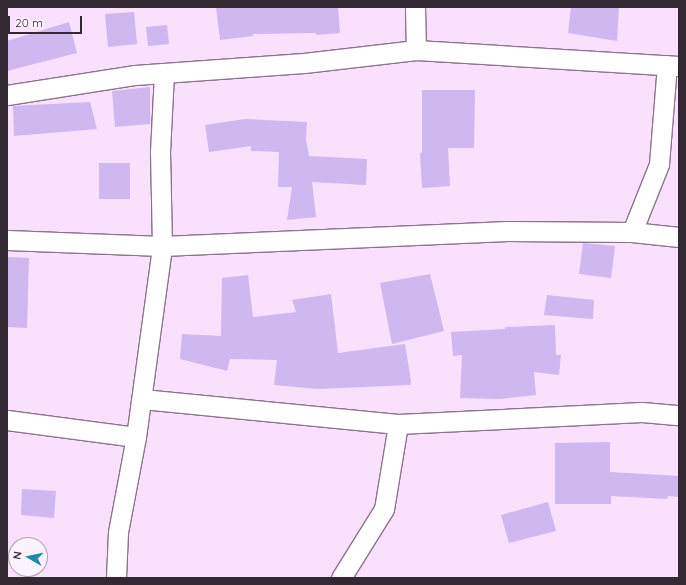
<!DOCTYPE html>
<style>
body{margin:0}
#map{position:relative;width:686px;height:585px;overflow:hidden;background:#f9e0fc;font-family:Quicksand,sans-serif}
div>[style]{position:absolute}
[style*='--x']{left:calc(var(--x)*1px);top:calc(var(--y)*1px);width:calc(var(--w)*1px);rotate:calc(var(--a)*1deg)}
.building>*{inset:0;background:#cfb7ef}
.roads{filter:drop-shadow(1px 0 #8b748d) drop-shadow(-1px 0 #8b748d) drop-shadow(0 1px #8b748d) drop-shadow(0 -1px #8b748d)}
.street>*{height:19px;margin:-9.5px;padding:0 9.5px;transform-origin:9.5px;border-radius:9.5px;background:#fff}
span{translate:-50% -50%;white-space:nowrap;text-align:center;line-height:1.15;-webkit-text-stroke:3.5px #fdf3fe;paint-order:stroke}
.frame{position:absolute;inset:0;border:8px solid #322933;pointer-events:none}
.north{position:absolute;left:8px;top:537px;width:40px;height:40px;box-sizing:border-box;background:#fdf3fe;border:1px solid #aca2ad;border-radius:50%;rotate:279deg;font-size:11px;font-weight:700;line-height:16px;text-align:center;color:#322933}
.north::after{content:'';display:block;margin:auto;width:14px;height:18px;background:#2088b0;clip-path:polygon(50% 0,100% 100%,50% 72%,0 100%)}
.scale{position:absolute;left:8px;top:16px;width:74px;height:18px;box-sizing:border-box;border:2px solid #322933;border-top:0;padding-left:5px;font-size:12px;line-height:14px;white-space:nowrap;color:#322933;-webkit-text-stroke:3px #fdf3fe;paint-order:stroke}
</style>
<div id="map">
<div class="building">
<div style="clip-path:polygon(216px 7px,338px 7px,340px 33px,316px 35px,316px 33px,253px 34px,253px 36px,220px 40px)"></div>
<div style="clip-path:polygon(571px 7px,619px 7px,617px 41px,568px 33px)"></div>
<div style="clip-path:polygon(134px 12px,137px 44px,108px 47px,105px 14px)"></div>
<div style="clip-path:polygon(69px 22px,77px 53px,7px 71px,7px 41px)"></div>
<div style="clip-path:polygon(167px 25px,169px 44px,148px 46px,146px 27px)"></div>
<div style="clip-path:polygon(150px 87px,150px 124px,115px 127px,112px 91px)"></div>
<div style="clip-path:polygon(422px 90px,475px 90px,474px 148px,448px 148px,450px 186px,422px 188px,420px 153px,422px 153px)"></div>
<div style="clip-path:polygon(90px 102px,97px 129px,14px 136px,13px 106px)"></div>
<div style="clip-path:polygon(245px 119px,307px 122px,306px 139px,309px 156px,367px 159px,366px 185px,312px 182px,316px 217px,287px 220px,292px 187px,278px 187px,279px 152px,251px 151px,251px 146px,209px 152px,205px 125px)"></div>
<div style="clip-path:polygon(99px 163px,130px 163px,130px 199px,99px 199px)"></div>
<div style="clip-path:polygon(583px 243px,615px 246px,611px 278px,579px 274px)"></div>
<div style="clip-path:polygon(7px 257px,29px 258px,27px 328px,7px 327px)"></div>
<div style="clip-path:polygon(430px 274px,444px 331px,392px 344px,380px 283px)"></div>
<div style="clip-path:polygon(248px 275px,253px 317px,296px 312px,292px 300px,331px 294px,338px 353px,405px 344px,411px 381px,410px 385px,317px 389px,274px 385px,277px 360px,230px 359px,227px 371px,180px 359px,182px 334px,221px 336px,222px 278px)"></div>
<div style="clip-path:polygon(547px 295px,594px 300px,593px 319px,544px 315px)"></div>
<div style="clip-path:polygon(555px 325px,556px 355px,561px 355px,559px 375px,534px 372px,536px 395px,500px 399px,460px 398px,462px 355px,453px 356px,451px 332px,505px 329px,505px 327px)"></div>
<div style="clip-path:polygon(610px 442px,610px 472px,679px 476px,679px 497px,668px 496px,667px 499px,611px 496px,611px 504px,555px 504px,555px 443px)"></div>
<div style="clip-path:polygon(22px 489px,56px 491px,54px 518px,21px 515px)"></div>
<div style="clip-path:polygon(548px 502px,556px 531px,509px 543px,501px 515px)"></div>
</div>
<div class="roads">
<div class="street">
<div style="--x:415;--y:7;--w:43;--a:88.7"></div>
<div style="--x:7;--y:95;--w:130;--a:-8.9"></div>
<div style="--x:135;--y:75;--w:169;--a:-4.1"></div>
<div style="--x:304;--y:63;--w:113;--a:-6.6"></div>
<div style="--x:416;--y:50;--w:263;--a:3.5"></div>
<div style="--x:632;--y:232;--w:73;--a:-68.3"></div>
<div style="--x:659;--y:164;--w:99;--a:-85.4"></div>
<div style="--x:7;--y:240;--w:155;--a:2.2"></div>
<div style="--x:162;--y:246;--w:346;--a:-2.5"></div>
<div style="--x:508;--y:231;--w:124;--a:0.5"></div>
<div style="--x:632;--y:232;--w:47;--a:6.1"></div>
<div style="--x:142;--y:399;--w:257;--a:5.6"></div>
<div style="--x:398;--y:424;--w:244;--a:-2.8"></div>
<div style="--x:642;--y:412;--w:37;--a:5"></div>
<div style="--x:7;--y:420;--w:130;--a:7.5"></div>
<div style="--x:116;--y:578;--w:46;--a:-87.5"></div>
<div style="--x:118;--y:532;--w:97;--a:-79.3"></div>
<div style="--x:136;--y:437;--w:193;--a:-82.2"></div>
<div style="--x:162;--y:246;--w:94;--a:-91.2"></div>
<div style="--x:160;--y:152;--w:79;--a:-87.1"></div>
<div style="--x:341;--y:578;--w:81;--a:-58.1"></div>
<div style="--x:384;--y:509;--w:86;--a:-80.6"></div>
</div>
</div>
<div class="frame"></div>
<div class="north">N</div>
<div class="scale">20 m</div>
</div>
